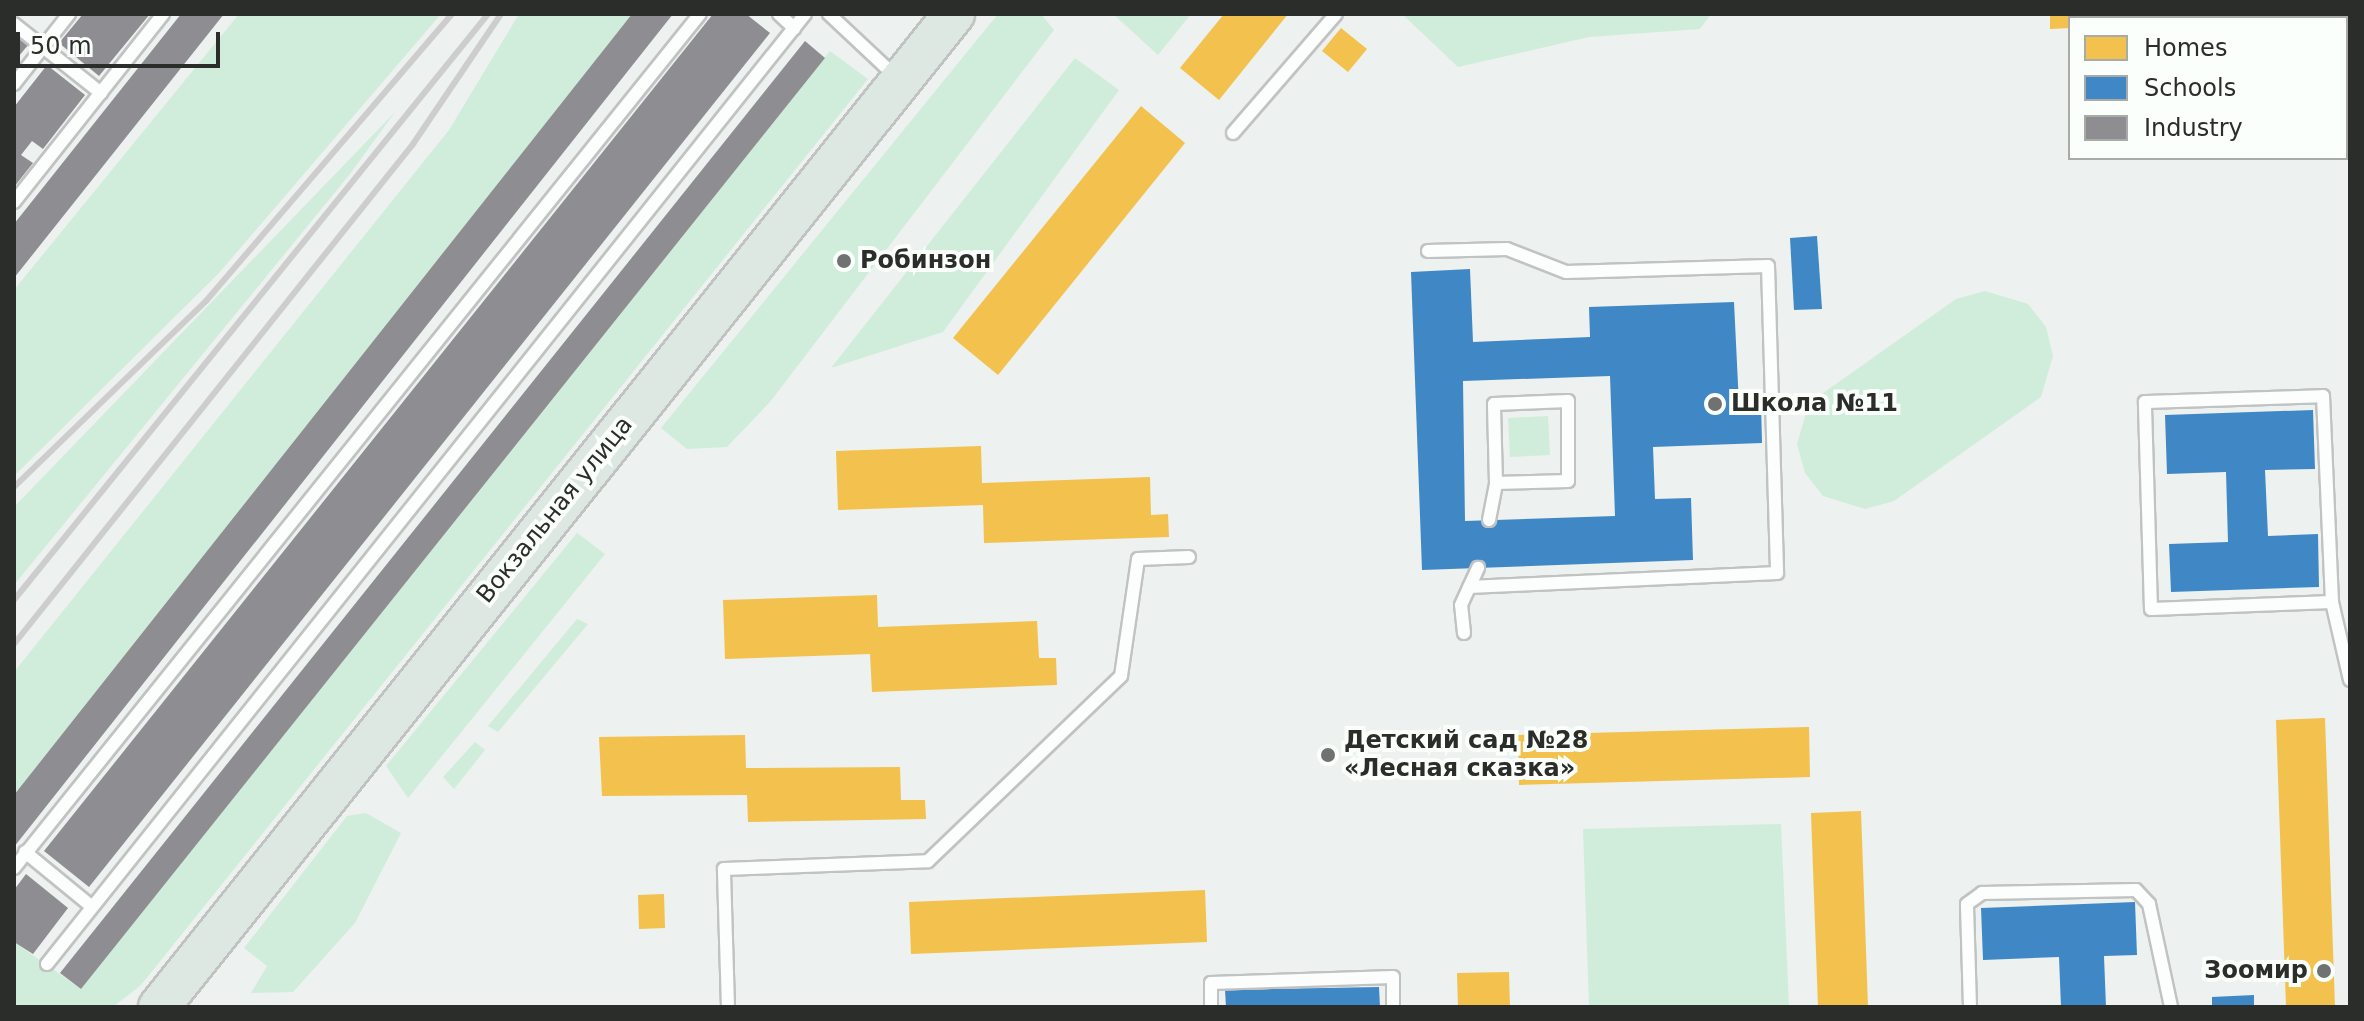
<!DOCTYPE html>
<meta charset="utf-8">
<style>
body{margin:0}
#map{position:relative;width:2364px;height:1021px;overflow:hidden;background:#edf1ef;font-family:"DejaVu Sans",sans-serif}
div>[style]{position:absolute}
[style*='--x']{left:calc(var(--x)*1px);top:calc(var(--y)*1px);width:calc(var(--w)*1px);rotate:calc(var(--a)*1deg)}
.green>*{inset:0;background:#d0eddc}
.homes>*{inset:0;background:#f2c14e}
.schools>*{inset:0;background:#3f88c5}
.industry>*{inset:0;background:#8d8d92}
.roads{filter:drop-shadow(2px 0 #c0c3c1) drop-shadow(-2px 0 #c0c3c1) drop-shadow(0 2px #c0c3c1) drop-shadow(0 -2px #c0c3c1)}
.lane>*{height:12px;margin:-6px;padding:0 6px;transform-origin:6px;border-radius:6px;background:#fcfdfd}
.primary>*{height:40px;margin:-20px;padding:0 20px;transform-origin:20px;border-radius:20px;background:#dde8e3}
.rail>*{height:6px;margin:-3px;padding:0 3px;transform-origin:3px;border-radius:3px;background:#cccdcc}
.dots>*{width:22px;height:22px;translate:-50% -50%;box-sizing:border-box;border:4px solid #fbfffc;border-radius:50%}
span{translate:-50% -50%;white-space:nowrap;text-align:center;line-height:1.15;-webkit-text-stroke:8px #fbfffc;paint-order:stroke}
.poi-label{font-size:24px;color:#2b2d2b;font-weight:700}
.left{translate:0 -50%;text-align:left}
.right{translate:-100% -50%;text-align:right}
.street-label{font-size:24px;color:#2b2d2b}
.frame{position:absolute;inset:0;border:16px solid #2b2d2b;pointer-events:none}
.legend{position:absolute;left:2068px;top:16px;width:280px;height:144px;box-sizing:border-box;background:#fbfffc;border:2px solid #a8aba8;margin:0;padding:10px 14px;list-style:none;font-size:24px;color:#2b2d2b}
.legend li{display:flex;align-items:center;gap:16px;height:40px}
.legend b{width:40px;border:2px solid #a8aba8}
.scale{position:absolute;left:16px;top:32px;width:204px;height:36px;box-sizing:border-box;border:4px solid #2b2d2b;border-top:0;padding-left:10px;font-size:24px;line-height:28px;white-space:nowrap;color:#2b2d2b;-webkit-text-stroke:6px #fbfffc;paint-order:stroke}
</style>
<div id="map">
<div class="green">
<div style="clip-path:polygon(239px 14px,441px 14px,219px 273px,14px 476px,14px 290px)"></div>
<div style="clip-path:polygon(519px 14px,632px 14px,14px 795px,14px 672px,449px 130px)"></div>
<div style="clip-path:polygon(998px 14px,1041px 14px,1054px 30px,770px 402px,727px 447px,687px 449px,661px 428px)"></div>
<div style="clip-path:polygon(1113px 14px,1191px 14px,1158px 55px)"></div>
<div style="clip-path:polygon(1402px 14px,1711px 14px,1700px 29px,1589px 37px,1458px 67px)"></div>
<div style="clip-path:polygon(830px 51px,868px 79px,141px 985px,113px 1007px,14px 1007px,14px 942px,81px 989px)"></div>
<div style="clip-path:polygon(1075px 58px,1119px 90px,943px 332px,831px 368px)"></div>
<div style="clip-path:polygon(395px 112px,350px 174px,14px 585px,14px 507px)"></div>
<div style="clip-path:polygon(1985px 291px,2028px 304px,2046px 327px,2053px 356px,2041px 397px,1894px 501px,1865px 509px,1823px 496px,1805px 473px,1797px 444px,1809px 403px,1956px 299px)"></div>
<div style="clip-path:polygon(1548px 416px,1550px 455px,1510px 457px,1508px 418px)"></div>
<div style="clip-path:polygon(577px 533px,605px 554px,408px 798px,386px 766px)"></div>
<div style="clip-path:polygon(577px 619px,588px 624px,498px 732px,488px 726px)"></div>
<div style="clip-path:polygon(475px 742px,485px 750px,454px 789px,443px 777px)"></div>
<div style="clip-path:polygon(366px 813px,401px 833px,355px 923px,293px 992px,251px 993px,267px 966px,244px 948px,347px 816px)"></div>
<div style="clip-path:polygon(1781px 824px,1789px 1007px,1589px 1007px,1583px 829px)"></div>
</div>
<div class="homes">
<div style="clip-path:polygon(1224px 14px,1288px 14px,1219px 100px,1180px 68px)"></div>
<div style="clip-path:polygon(2050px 14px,2341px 14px,2341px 16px,2070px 18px,2070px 28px,2050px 29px)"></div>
<div style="clip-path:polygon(1341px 28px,1367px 49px,1348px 72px,1322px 51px)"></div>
<div style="clip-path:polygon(1141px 106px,1185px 143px,998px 375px,953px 338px)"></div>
<div style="clip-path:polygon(981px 446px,982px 483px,1150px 477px,1151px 515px,1168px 514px,1169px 537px,984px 543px,983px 505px,838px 510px,836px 451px)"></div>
<div style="clip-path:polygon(877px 595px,878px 627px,1037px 621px,1039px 658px,1056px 658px,1057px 685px,872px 692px,870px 654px,725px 659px,723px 600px)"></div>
<div style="clip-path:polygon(2325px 718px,2335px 1007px,2286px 1007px,2276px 720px)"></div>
<div style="clip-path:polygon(1809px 727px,1810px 777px,1519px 785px,1518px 735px)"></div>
<div style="clip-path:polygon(745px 735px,746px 768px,900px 767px,901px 800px,925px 800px,926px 819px,748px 822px,747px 795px,602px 796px,599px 737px)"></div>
<div style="clip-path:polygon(1861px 811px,1868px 1007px,1818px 1007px,1811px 813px)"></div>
<div style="clip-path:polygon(1205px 890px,1207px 942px,911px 954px,909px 902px)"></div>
<div style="clip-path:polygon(664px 894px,665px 928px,639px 929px,638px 895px)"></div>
<div style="clip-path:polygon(1509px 972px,1510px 1007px,1458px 1007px,1457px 973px)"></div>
</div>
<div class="schools">
<div style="clip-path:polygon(1817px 236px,1822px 309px,1794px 310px,1790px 238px)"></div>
<div style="clip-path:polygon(evenodd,1470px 269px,1473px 342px,1590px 337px,1589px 307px,1734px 302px,1739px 405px,1761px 404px,1762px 443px,1653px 447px,1655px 499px,1691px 498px,1693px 560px,1422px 570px,1411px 272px,1470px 269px,1610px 376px,1615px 516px,1465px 521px,1463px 381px,1610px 376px)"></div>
<div style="clip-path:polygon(2313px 410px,2315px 469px,2265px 470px,2268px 536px,2318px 534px,2319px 587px,2171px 592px,2169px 544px,2228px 542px,2226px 472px,2167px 474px,2165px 415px)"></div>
<div style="clip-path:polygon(2135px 902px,2137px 955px,2104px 956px,2106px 1007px,2061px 1007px,2059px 957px,1983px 960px,1981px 908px)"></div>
<div style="clip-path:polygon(1379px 987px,1380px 1007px,1226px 1007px,1225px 990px)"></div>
<div style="clip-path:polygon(2254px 995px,2254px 1007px,2212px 1007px,2212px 997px)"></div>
</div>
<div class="industry">
<div style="clip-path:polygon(83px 14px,150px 14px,99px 76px,59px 43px)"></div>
<div style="clip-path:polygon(181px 14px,224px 14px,14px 278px,14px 224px)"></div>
<div style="clip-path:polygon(632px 14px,673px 14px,14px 847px,14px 795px)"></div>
<div style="clip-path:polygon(713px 14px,746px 14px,770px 33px,89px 887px,44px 851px)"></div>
<div style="clip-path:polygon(14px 34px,28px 45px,14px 62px)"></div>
<div style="clip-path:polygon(805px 41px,825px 58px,81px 989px,60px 973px)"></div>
<div style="clip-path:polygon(47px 65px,85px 95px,43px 149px,32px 141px,21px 155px,33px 163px,14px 187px,14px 107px)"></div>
<div style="clip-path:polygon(26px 874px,68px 908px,33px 954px,14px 942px,14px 890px)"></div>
</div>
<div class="roads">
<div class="lane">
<div style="--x:779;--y:14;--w:21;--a:43"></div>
<div style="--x:829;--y:14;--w:92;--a:43.2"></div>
<div style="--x:14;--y:24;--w:111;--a:38.4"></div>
<div style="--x:14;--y:84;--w:89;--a:-51.8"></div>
<div style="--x:1233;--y:133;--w:157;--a:-49.1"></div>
<div style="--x:14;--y:202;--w:240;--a:-51.6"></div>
<div style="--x:1428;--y:251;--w:79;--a:-1.5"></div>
<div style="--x:1507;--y:249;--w:63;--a:21.3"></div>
<div style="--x:1566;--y:272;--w:202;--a:-1.7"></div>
<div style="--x:1768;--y:266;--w:307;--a:88.3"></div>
<div style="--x:1777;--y:573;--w:308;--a:177.4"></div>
<div style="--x:1568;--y:401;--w:80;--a:90"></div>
<div style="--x:1568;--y:481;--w:72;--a:178.4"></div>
<div style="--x:1496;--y:483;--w:79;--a:-91.5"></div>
<div style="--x:1494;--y:404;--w:74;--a:-2.3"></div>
<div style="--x:1489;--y:520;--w:38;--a:-79"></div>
<div style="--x:2332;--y:602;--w:181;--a:177.8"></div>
<div style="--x:2151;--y:609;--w:207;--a:-91.7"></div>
<div style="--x:2145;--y:402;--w:178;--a:-1.9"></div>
<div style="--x:2323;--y:396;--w:206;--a:87.5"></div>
<div style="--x:2332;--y:602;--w:80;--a:77"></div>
<div style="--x:1464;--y:633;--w:28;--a:-96"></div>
<div style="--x:1461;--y:605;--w:41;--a:-65.3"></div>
<div style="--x:25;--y:852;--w:85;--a:39.3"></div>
<div style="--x:14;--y:868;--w:1095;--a:-51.23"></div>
<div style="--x:47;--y:964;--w:1215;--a:-51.41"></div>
<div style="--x:728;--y:1007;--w:138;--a:-91.7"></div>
<div style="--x:724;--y:869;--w:204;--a:-2.2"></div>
<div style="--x:928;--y:861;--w:267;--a:-43.8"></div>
<div style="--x:1121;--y:676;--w:118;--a:-81.7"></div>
<div style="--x:1138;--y:559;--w:51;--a:-2.2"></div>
<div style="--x:1211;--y:1007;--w:24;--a:-90"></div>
<div style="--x:1211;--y:983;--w:182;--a:-1.9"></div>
<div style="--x:1393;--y:977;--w:30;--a:90"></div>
<div style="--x:1970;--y:1007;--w:103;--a:-91.7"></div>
<div style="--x:1967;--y:904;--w:19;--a:-36"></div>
<div style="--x:1982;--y:893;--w:154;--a:-1.1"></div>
<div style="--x:2136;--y:890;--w:19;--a:47"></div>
<div style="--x:2149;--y:904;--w:105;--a:77.9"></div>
</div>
<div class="primary">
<div style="--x:159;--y:1007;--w:1272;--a:-51.32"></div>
</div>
</div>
<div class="rail">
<div style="--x:14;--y:487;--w:267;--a:-44.1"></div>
<div style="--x:206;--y:301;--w:378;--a:-49.4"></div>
<div style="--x:14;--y:600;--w:754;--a:-51.03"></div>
<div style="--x:14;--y:644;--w:640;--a:-51.41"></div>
<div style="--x:413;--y:144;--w:157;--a:-55.9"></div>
</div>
<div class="dots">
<div style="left:844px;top:261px;background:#6f7270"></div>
<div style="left:1715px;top:404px;background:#6f7270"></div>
<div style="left:1328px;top:755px;background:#6f7270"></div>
<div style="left:2324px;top:971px;background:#6f7270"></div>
</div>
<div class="poi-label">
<span class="left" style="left:860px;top:261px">Робинзон</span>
<span class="left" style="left:1731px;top:404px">Школа №11</span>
<span class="left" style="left:1344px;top:755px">Детский сад №28<br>«Лесная сказка»</span>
<span class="right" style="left:2308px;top:971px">Зоомир</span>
</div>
<div class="street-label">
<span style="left:555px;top:510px;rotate:-51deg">Вокзальная улица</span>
</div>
<div class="frame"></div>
<ul class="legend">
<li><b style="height:22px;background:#f2c14e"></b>Homes</li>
<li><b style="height:22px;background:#3f88c5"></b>Schools</li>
<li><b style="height:22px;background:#8d8d92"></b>Industry</li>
</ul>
<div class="scale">50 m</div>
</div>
